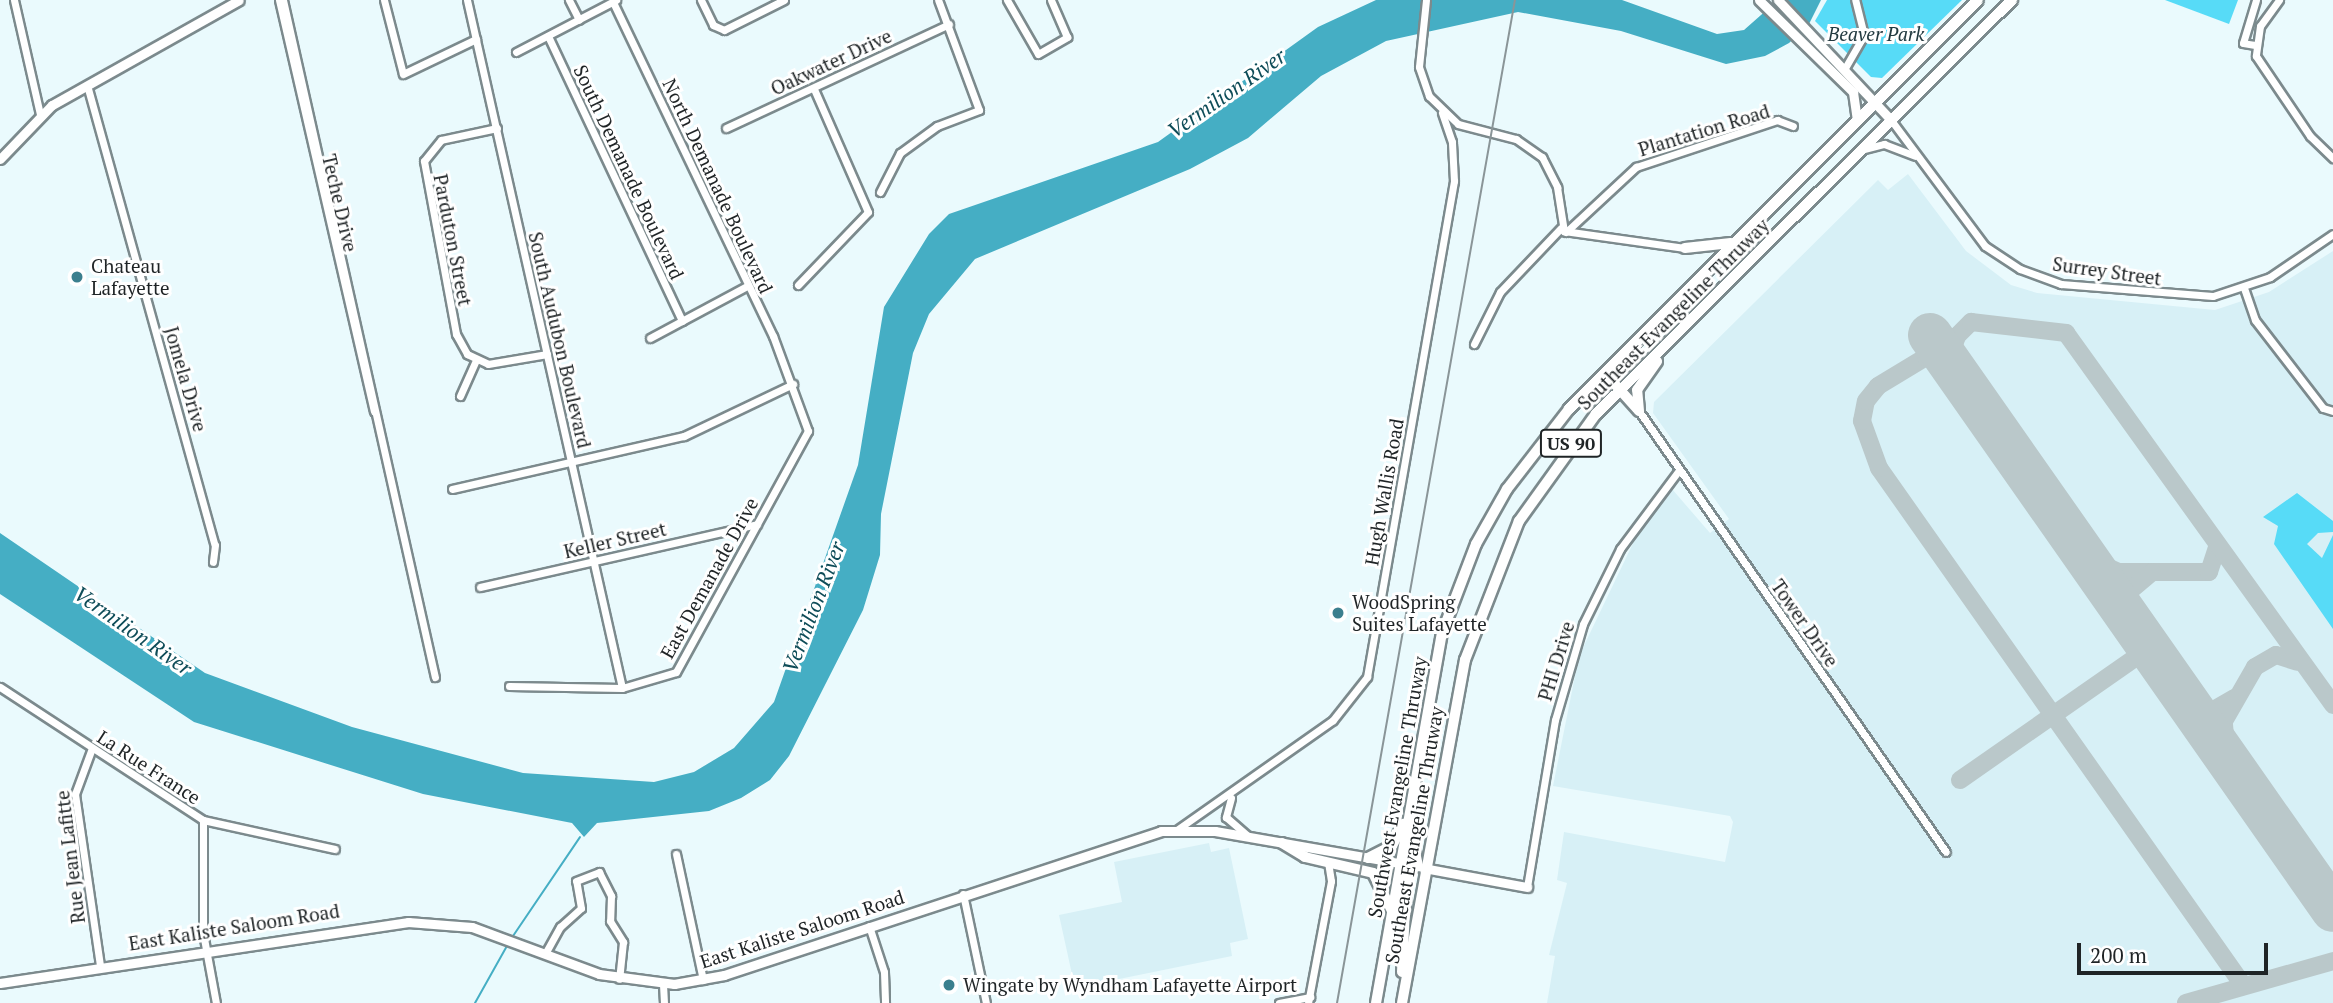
<!DOCTYPE html>
<style>
body{margin:0}
#map{position:relative;width:2333px;height:1003px;overflow:hidden;background:#eafafd;font-family:"PT Serif",serif}
div>[style]{position:absolute}
[style*='--x']{left:calc(var(--x)*1px);top:calc(var(--y)*1px);width:calc(var(--w)*1px);rotate:calc(var(--a)*1deg)}
.built>*{inset:0;background:#d7f0f6}
.green>*{inset:0;background:#57dbf7}
.water>*{inset:0;background:#45aec4}
.stream>*{height:2px;margin:-1px;padding:0 1px;transform-origin:1px;border-radius:1px;background:#45aec4}
.taxiway>*{height:18px;margin:-9px;padding:0 9px;transform-origin:9px;border-radius:9px;background:#bac8ca}
.runway>*{height:44px;margin:-22px;padding:0 22px;transform-origin:22px;border-radius:22px;background:#bac8ca}
.roads{filter:drop-shadow(2px 0 #7c8a8d) drop-shadow(-2px 0 #7c8a8d) drop-shadow(0 2px #7c8a8d) drop-shadow(0 -2px #7c8a8d)}
.minor>*{height:7px;margin:-3.5px;padding:0 3.5px;transform-origin:3.5px;border-radius:3.5px;background:#fff}
.major>*{height:9px;margin:-4.5px;padding:0 4.5px;transform-origin:4.5px;border-radius:4.5px;background:#fff}
.highway>*{height:10px;margin:-5px;padding:0 5px;transform-origin:5px;border-radius:5px;background:#fff}
.rail>*{height:2px;margin:-1px;padding:0 1px;transform-origin:1px;border-radius:1px;background:#8a9598}
.dots>*{width:19px;height:19px;translate:-50% -50%;box-sizing:border-box;border:4px solid #fff;border-radius:50%}
span{translate:-50% -50%;white-space:nowrap;text-align:center;line-height:1.15;-webkit-text-stroke:6px #fff;paint-order:stroke}
.shield-label span{padding:2px 5px;background:#fff;border:2px solid;border-radius:5px;-webkit-text-stroke-width:0}
.shield-label{font-size:18px;color:#1f2426;font-weight:700}
.park-label{font-size:19px;color:#223a40;font-style:italic}
.street-label{font-size:19px;color:#1f2426}
.poi-label{font-size:19px;color:#1f2426}
.left{translate:0 -50%;text-align:left}
.water-label{font-size:21px;color:#0e4c58;font-style:italic}
.scale{position:absolute;left:2077px;top:943px;width:191px;height:32px;box-sizing:border-box;border:4px solid #1f2426;border-top:0;padding-left:9px;font-size:21px;line-height:24px;white-space:nowrap;color:#1f2426;-webkit-text-stroke:5px #fff;paint-order:stroke}
</style>
<div id="map">
<div class="built">
<div style="clip-path:polygon(1908px 174px,1966px 251px,2011px 285px,2037px 293px,2215px 310px,2269px 292px,2333px 251px,2333px 1003px,1547px 1003px,1555px 956px,1549px 955px,1567px 883px,1557px 880px,1564px 832px,1725px 862px,1733px 822px,1730px 816px,1553px 786px,1579px 656px,1637px 535px,1672px 489px,1710px 533px,1729px 519px,1653px 413px,1654px 402px,1878px 180px,1888px 190px)"></div>
<div style="clip-path:polygon(1209px 843px,1211px 852px,1229px 848px,1248px 939px,1230px 943px,1232px 956px,1075px 988px,1059px 915px,1122px 902px,1114px 862px)"></div>
</div>
<div class="green">
<div style="clip-path:polygon(1827px 0,1962px 0,1882px 78px,1871px 77px,1815px 21px)"></div>
<div style="clip-path:polygon(2165px 0,2238px 0,2229px 24px)"></div>
<div style="clip-path:polygon(2297px 493px,2333px 521px,2333px 532px,2318px 533px,2307px 544px,2322px 558px,2333px 535px,2333px 629px,2274px 544px,2278px 526px,2263px 517px)"></div>
</div>
<div class="water">
<div style="clip-path:polygon(1376px 0,1622px 0,1717px 34px,1744px 30px,1778px 0,1821px 0,1809px 24px,1789px 43px,1765px 56px,1726px 64px,1621px 31px,1518px 12px,1386px 41px,1321px 76px,1248px 138px,1190px 169px,975px 259px,929px 314px,913px 353px,881px 514px,880px 555px,863px 610px,789px 756px,770px 780px,741px 798px,709px 811px,597px 823px,584px 837px,572px 823px,423px 794px,194px 722px,0 594px,0 533px,205px 673px,352px 727px,523px 773px,654px 782px,694px 772px,734px 748px,774px 702px,858px 465px,884px 307px,929px 234px,949px 214px,1158px 142px,1318px 27px)"></div>
</div>
<div class="stream">
<div style="--x:511;--y:939;--w:123;--a:-55.9"></div>
<div style="--x:475;--y:1003;--w:68;--a:-60.8"></div>
</div>
<div class="taxiway">
<div style="--x:2085;--y:557;--w:36;--a:24"></div>
<div style="--x:2118;--y:572;--w:91;--a:0"></div>
<div style="--x:2209;--y:572;--w:25;--a:-72"></div>
<div style="--x:2127;--y:617;--w:23;--a:-92"></div>
<div style="--x:2126;--y:594;--w:34;--a:-40"></div>
<div style="--x:2188;--y:704;--w:23;--a:20"></div>
<div style="--x:2210;--y:712;--w:28;--a:-30"></div>
<div style="--x:2227;--y:759;--w:38;--a:-95"></div>
<div style="--x:2224;--y:721;--w:62;--a:-60.1"></div>
<div style="--x:2255;--y:667;--w:24;--a:-30"></div>
<div style="--x:2276;--y:655;--w:22;--a:18"></div>
<div style="--x:1960;--y:780;--w:231;--a:-34.9"></div>
<div style="--x:2243;--y:985;--w:632;--a:-125.15"></div>
<div style="--x:1879;--y:468;--w:50;--a:-109.9"></div>
<div style="--x:1862;--y:421;--w:20;--a:-79"></div>
<div style="--x:1866;--y:401;--w:19;--a:-51"></div>
<div style="--x:1878;--y:386;--w:56;--a:-31.1"></div>
<div style="--x:1926;--y:357;--w:22;--a:10"></div>
<div style="--x:1948;--y:361;--w:27;--a:-70"></div>
<div style="--x:1957;--y:336;--w:20;--a:-45"></div>
<div style="--x:1971;--y:322;--w:96;--a:6.6"></div>
<div style="--x:2066;--y:333;--w:458;--a:54.3"></div>
<div style="--x:2186;--y:1003;--w:153;--a:-15.9"></div>
</div>
<div class="runway">
<div style="--x:1930;--y:335;--w:702;--a:54.97"></div>
</div>
<div class="roads">
<div class="minor">
<div style="--x:14;--y:0;--w:117;--a:77.2"></div>
<div style="--x:279;--y:0;--w:422;--a:77"></div>
<div style="--x:283;--y:0;--w:694;--a:77.35"></div>
<div style="--x:384;--y:0;--w:76;--a:75.6"></div>
<div style="--x:403;--y:74;--w:81;--a:-25.6"></div>
<div style="--x:467;--y:0;--w:705;--a:77.3"></div>
<div style="--x:569;--y:0;--w:22;--a:63"></div>
<div style="--x:701;--y:0;--w:28;--a:64"></div>
<div style="--x:713;--y:25;--w:12;--a:24"></div>
<div style="--x:724;--y:30;--w:67;--a:-26.6"></div>
<div style="--x:1007;--y:0;--w:62;--a:60.1"></div>
<div style="--x:1038;--y:54;--w:34;--a:-30"></div>
<div style="--x:1067;--y:37;--w:40;--a:-113.4"></div>
<div style="--x:1426;--y:0;--w:67;--a:96"></div>
<div style="--x:1419;--y:67;--w:31;--a:71"></div>
<div style="--x:1429;--y:96;--w:40;--a:44"></div>
<div style="--x:1458;--y:124;--w:60;--a:14.5"></div>
<div style="--x:1516;--y:139;--w:32;--a:35"></div>
<div style="--x:1542;--y:157;--w:34;--a:63"></div>
<div style="--x:1557;--y:187;--w:45;--a:81"></div>
<div style="--x:1564;--y:231;--w:122;--a:8"></div>
<div style="--x:2279;--y:0;--w:32;--a:126"></div>
<div style="--x:2260;--y:26;--w:30;--a:98"></div>
<div style="--x:2256;--y:56;--w:97;--a:56"></div>
<div style="--x:2310;--y:136;--w:32;--a:44"></div>
<div style="--x:548;--y:36;--w:315;--a:64.8"></div>
<div style="--x:2255;--y:45;--w:12;--a:-171"></div>
<div style="--x:2243;--y:43;--w:45;--a:-73.2"></div>
<div style="--x:516;--y:52;--w:113;--a:-27.5"></div>
<div style="--x:1845;--y:68;--w:38;--a:-60"></div>
<div style="--x:1864;--y:35;--w:36;--a:-104"></div>
<div style="--x:87;--y:85;--w:477;--a:74.5"></div>
<div style="--x:215;--y:545;--w:17;--a:97"></div>
<div style="--x:1891;--y:120;--w:157;--a:53.3"></div>
<div style="--x:1985;--y:246;--w:42;--a:33.3"></div>
<div style="--x:2020;--y:269;--w:44;--a:20.1"></div>
<div style="--x:2061;--y:284;--w:152;--a:4.5"></div>
<div style="--x:2213;--y:296;--w:60;--a:-18.4"></div>
<div style="--x:2270;--y:277;--w:76;--a:-34.3"></div>
<div style="--x:497;--y:128;--w:57;--a:167.9"></div>
<div style="--x:441;--y:140;--w:27;--a:129"></div>
<div style="--x:424;--y:161;--w:176;--a:79.5"></div>
<div style="--x:456;--y:334;--w:23;--a:61"></div>
<div style="--x:467;--y:354;--w:23;--a:25"></div>
<div style="--x:488;--y:364;--w:60;--a:-9.6"></div>
<div style="--x:726;--y:128;--w:246;--a:-25"></div>
<div style="--x:1864;--y:149;--w:21;--a:-14"></div>
<div style="--x:1884;--y:144;--w:33;--a:21"></div>
<div style="--x:880;--y:192;--w:44;--a:-62.9"></div>
<div style="--x:900;--y:153;--w:46;--a:-36.1"></div>
<div style="--x:937;--y:126;--w:45;--a:-20.9"></div>
<div style="--x:979;--y:110;--w:117;--a:-110.4"></div>
<div style="--x:1566;--y:232;--w:96;--a:-42.9"></div>
<div style="--x:1636;--y:167;--w:149;--a:-18.4"></div>
<div style="--x:1777;--y:120;--w:17;--a:21"></div>
<div style="--x:798;--y:285;--w:101;--a:-46.2"></div>
<div style="--x:868;--y:212;--w:134;--a:-113.7"></div>
<div style="--x:2244;--y:288;--w:34;--a:71"></div>
<div style="--x:2255;--y:320;--w:111;--a:52.3"></div>
<div style="--x:2323;--y:408;--w:10;--a:17"></div>
<div style="--x:650;--y:338;--w:110;--a:-28.2"></div>
<div style="--x:1474;--y:344;--w:58;--a:-63.4"></div>
<div style="--x:1500;--y:292;--w:88;--a:-46.4"></div>
<div style="--x:460;--y:396;--w:39;--a:-66"></div>
<div style="--x:1639;--y:411;--w:537;--a:55.16"></div>
<div style="--x:452;--y:489;--w:238;--a:-12.9"></div>
<div style="--x:684;--y:436;--w:121;--a:-25.5"></div>
<div style="--x:480;--y:587;--w:284;--a:-12.8"></div>
<div style="--x:509;--y:686;--w:113;--a:1"></div>
<div style="--x:622;--y:688;--w:56;--a:-16.5"></div>
<div style="--x:676;--y:672;--w:275;--a:-61.3"></div>
<div style="--x:808;--y:431;--w:101;--a:-110.2"></div>
<div style="--x:773;--y:336;--w:370;--a:-115.6"></div>
<div style="--x:0;--y:687;--w:243;--a:33.2"></div>
<div style="--x:203;--y:820;--w:135;--a:12.4"></div>
<div style="--x:92;--y:748;--w:49;--a:110.3"></div>
<div style="--x:75;--y:794;--w:174;--a:81.7"></div>
<div style="--x:1231;--y:798;--w:20;--a:105"></div>
<div style="--x:1226;--y:817;--w:30;--a:41"></div>
<div style="--x:203;--y:820;--w:113;--a:90"></div>
<div style="--x:203;--y:933;--w:71;--a:79.5"></div>
<div style="--x:1178;--y:829;--w:189;--a:-35.1"></div>
<div style="--x:1333;--y:720;--w:55;--a:-51.7"></div>
<div style="--x:1367;--y:677;--w:504;--a:-80.05"></div>
<div style="--x:1454;--y:181;--w:39;--a:-93"></div>
<div style="--x:1452;--y:142;--w:31;--a:-109"></div>
<div style="--x:676;--y:854;--w:129;--a:77.9"></div>
<div style="--x:1527;--y:887;--w:169;--a:-80.5"></div>
<div style="--x:1555;--y:720;--w:100;--a:-73.7"></div>
<div style="--x:1583;--y:624;--w:84;--a:-63.7"></div>
<div style="--x:1620;--y:549;--w:99;--a:-53.2"></div>
<div style="--x:963;--y:894;--w:111;--a:78.1"></div>
<div style="--x:869;--y:926;--w:48;--a:71.9"></div>
<div style="--x:884;--y:972;--w:31;--a:88"></div>
<div style="--x:546;--y:952;--w:29;--a:-61"></div>
<div style="--x:560;--y:927;--w:28;--a:-42"></div>
<div style="--x:581;--y:908;--w:27;--a:-100"></div>
<div style="--x:576;--y:881;--w:25;--a:-21"></div>
<div style="--x:599;--y:872;--w:27;--a:63"></div>
<div style="--x:611;--y:896;--w:25;--a:92"></div>
<div style="--x:610;--y:921;--w:25;--a:58"></div>
<div style="--x:623;--y:942;--w:37;--a:96"></div>
<div style="--x:663;--y:984;--w:19;--a:87"></div>
<div style="--x:1279;--y:1003;--w:32;--a:-11"></div>
<div style="--x:1308;--y:1003;--w:124;--a:-79.3"></div>
<div style="--x:1331;--y:881;--w:18;--a:-99"></div>
</div>
<div class="major">
<div style="--x:1759;--y:0;--w:132;--a:44.4"></div>
<div style="--x:1853;--y:92;--w:29;--a:82"></div>
<div style="--x:1778;--y:0;--w:165;--a:46.7"></div>
<div style="--x:0;--y:159;--w:75;--a:-46.1"></div>
<div style="--x:52;--y:105;--w:214;--a:-29.3"></div>
<div style="--x:1423;--y:868;--w:106;--a:10.4"></div>
<div style="--x:0;--y:983;--w:413;--a:-8.5"></div>
<div style="--x:408;--y:922;--w:64;--a:4.5"></div>
<div style="--x:472;--y:927;--w:135;--a:20.3"></div>
<div style="--x:599;--y:974;--w:76;--a:7.6"></div>
<div style="--x:674;--y:984;--w:51;--a:-10.2"></div>
<div style="--x:724;--y:975;--w:460;--a:-18.2"></div>
<div style="--x:1161;--y:831;--w:54;--a:0"></div>
<div style="--x:1215;--y:831;--w:193;--a:9.9"></div>
</div>
<div class="highway">
<div style="--x:1685;--y:248;--w:46;--a:-6.2"></div>
<div style="--x:1617;--y:367;--w:15;--a:110"></div>
<div style="--x:1612;--y:381;--w:38;--a:48"></div>
<div style="--x:1639;--y:411;--w:21;--a:-95"></div>
<div style="--x:1637;--y:390;--w:35;--a:-55"></div>
<div style="--x:1411;--y:833;--w:34;--a:78"></div>
<div style="--x:1282;--y:843;--w:27;--a:31"></div>
<div style="--x:1305;--y:857;--w:70;--a:13.2"></div>
<div style="--x:1373;--y:873;--w:42;--a:63.4"></div>
<div style="--x:1368;--y:858;--w:27;--a:-27"></div>
<div style="--x:1392;--y:846;--w:25;--a:-63"></div>
<div style="--x:1402;--y:972;--w:107;--a:-87.3"></div>
<div style="--x:1376;--y:1003;--w:376;--a:-79.9"></div>
<div style="--x:1442;--y:633;--w:95;--a:-69.1"></div>
<div style="--x:1476;--y:544;--w:63;--a:-60.6"></div>
<div style="--x:1507;--y:489;--w:101;--a:-52.2"></div>
<div style="--x:1569;--y:409;--w:578;--a:-45"></div>
<div style="--x:1402;--y:1003;--w:349;--a:-79.6"></div>
<div style="--x:1465;--y:660;--w:149;--a:-68.8"></div>
<div style="--x:1519;--y:521;--w:132;--a:-54.3"></div>
<div style="--x:1596;--y:414;--w:587;--a:-44.86"></div>
</div>
</div>
<div class="rail">
<div style="--x:1337;--y:1003;--w:1019;--a:-79.94"></div>
</div>
<div class="dots">
<div style="left:77px;top:277px;background:#3b7f8e"></div>
<div style="left:1338px;top:613px;background:#3b7f8e"></div>
<div style="left:949px;top:985px;background:#3b7f8e"></div>
</div>
<div class="shield-label">
<span style="left:1571px;top:443px">US 90</span>
</div>
<div class="park-label">
<span style="left:1876px;top:34px">Beaver Park</span>
</div>
<div class="street-label">
<span style="left:831px;top:62px;rotate:-25deg">Oakwater Drive</span>
<span style="left:1704px;top:130px;rotate:-17deg">Plantation Road</span>
<span style="left:629px;top:172px;rotate:65deg">South Demanade Boulevard</span>
<span style="left:718px;top:186px;rotate:65deg">North Demanade Boulevard</span>
<span style="left:340px;top:203px;rotate:77deg">Teche Drive</span>
<span style="left:453px;top:240px;rotate:79deg">Parduton Street</span>
<span style="left:2107px;top:271px;rotate:8deg">Surrey Street</span>
<span style="left:1673px;top:314px;rotate:-45deg">Southeast Evangeline Thruway</span>
<span style="left:560px;top:340px;rotate:77deg">South Audubon Boulevard</span>
<span style="left:186px;top:379px;rotate:74deg">Jomela Drive</span>
<span style="left:1384px;top:492px;rotate:-80deg">Hugh Wallis Road</span>
<span style="left:615px;top:540px;rotate:-13deg">Keller Street</span>
<span style="left:709px;top:578px;rotate:-61deg">East Demanade Drive</span>
<span style="left:1805px;top:623px;rotate:55deg">Tower Drive</span>
<span style="left:1556px;top:661px;rotate:-73deg">PHI Drive</span>
<span style="left:149px;top:767px;rotate:33deg">La Rue France</span>
<span style="left:1397px;top:787px;rotate:-80deg">Southwest Evangeline Thruway</span>
<span style="left:1414px;top:835px;rotate:-80deg">Southeast Evangeline Thruway</span>
<span style="left:70px;top:857px;rotate:-97deg">Rue Jean Lafitte</span>
<span style="left:234px;top:927px;rotate:-9deg">East Kaliste Saloom Road</span>
<span style="left:802px;top:929px;rotate:-18deg">East Kaliste Saloom Road</span>
</div>
<div class="poi-label">
<span class="left" style="left:91px;top:277px">Chateau<br>Lafayette</span>
<span class="left" style="left:1352px;top:613px">WoodSpring<br>Suites Lafayette</span>
<span class="left" style="left:963px;top:985px">Wingate by Wyndham Lafayette Airport</span>
</div>
<div class="water-label">
<span style="left:1226px;top:93px;rotate:-35deg">Vermilion River</span>
<span style="left:813px;top:607px;rotate:-69deg">Vermilion River</span>
<span style="left:133px;top:630px;rotate:35deg">Vermilion River</span>
</div>
<div class="scale">200 m</div>
</div>
